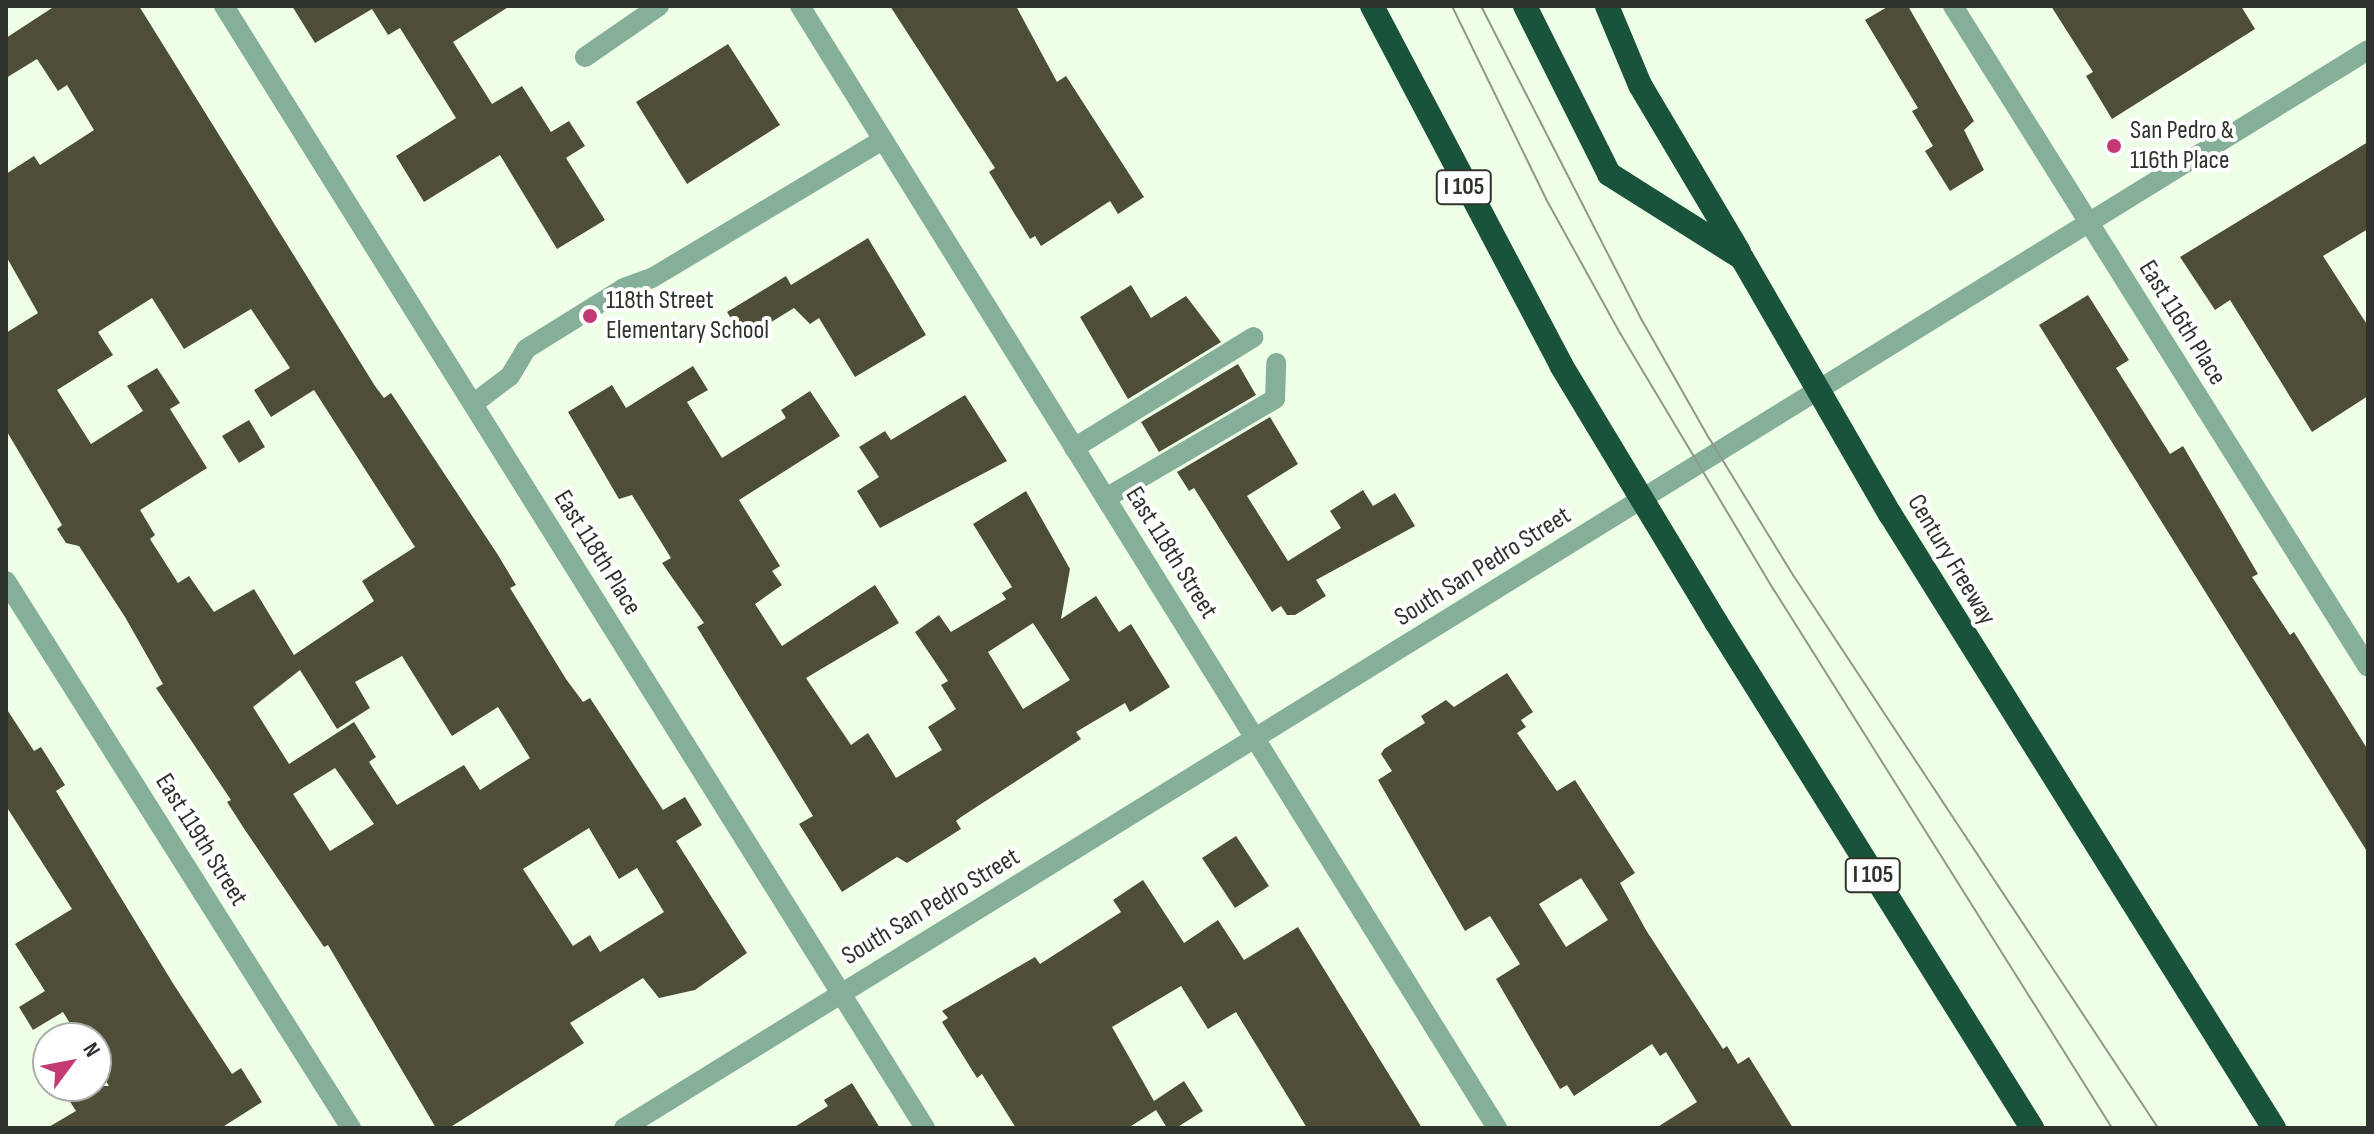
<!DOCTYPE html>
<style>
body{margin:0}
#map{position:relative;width:2374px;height:1134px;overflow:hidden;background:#effee7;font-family:"Sofia Sans Condensed",sans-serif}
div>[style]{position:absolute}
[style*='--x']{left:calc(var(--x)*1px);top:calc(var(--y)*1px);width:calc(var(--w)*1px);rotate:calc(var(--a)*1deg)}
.building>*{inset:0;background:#4e4e38}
.minor>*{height:20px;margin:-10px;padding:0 10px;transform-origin:10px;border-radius:10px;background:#86af9a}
.highway>*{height:24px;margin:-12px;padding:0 12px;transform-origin:12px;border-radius:12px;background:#19533b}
.tram>*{height:2px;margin:-1px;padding:0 1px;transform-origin:1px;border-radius:1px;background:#8f9989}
.highway-bridge>*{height:24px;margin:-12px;padding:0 12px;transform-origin:12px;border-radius:12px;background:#19533b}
.dots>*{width:22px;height:22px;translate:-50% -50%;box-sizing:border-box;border:4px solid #fff;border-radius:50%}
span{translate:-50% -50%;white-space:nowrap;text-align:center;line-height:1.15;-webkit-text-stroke:8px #fff;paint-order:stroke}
.shield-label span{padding:2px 6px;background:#fff;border:2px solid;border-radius:6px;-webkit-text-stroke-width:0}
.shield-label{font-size:24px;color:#2e342b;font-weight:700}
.poi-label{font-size:26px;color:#2e342b}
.left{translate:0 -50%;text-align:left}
.street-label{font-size:26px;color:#2e342b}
.frame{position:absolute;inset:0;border:8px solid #2e342b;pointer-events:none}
.north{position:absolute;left:32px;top:1022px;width:80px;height:80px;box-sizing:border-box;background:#fff;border:2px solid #abaeaa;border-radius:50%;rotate:58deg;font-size:22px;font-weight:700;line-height:32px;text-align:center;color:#2e342b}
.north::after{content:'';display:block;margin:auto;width:28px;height:36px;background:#c33973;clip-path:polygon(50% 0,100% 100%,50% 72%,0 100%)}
</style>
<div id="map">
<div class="building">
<div style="clip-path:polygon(evenodd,55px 6px,139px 6px,375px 386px,384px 398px,391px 393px,498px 555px,516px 585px,510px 588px,566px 679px,583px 702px,590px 698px,663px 810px,685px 797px,702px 825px,676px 841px,747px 953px,695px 990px,659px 998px,643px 978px,570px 1023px,584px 1043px,449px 1128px,436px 1128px,328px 945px,324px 947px,243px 827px,227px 802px,231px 800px,156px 688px,163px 684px,125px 617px,79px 546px,66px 543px,57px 529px,62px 525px,6px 430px,6px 333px,38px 313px,6px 256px,6px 174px,34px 156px,40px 165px,94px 130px,67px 85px,58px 91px,37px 59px,6px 78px,6px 38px,55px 6px,152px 298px,184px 349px,251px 309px,290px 368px,254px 390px,271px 417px,314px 390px,415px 547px,362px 581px,374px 601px,294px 655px,254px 589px,214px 612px,189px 576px,178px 583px,150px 539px,155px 535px,140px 510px,207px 468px,170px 409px,180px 403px,157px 368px,127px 386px,143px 411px,91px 444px,57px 390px,113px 355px,98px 332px,152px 298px,55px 6px,402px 656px,452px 736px,498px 707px,530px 758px,480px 790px,464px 765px,397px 805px,369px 762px,376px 757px,354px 722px,289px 764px,253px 707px,300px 670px,337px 729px,370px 708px,355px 682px,402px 656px,55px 6px,335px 768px,374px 824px,330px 851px,293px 794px,335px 768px,55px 6px,589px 828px,619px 879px,637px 868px,664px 912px,600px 952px,590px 935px,573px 946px,523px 869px,589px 828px)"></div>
<div style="clip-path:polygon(292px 6px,510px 6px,453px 42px,492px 104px,522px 86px,551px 132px,569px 121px,585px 146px,566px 158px,605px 220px,557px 249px,500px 155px,424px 202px,396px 156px,456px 118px,400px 28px,388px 35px,372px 9px,315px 43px)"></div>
<div style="clip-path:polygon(890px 6px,1016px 6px,1057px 82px,1066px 76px,1144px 197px,1118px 214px,1110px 201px,1041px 246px,1035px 236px,1030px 239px,989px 172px,995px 168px)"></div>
<div style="clip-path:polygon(1889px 6px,1908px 6px,1974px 121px,1964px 130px,1984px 170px,1950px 191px,1925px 151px,1933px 146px,1912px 111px,1918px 108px,1865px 20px)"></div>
<div style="clip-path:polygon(2051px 6px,2241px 6px,2255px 29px,2112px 119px,2086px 76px,2093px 72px)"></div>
<div style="clip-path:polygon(728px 44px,780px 125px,687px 184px,636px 102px)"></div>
<div style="clip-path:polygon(2368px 142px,2368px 229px,2323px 256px,2368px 326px,2368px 396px,2312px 432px,2230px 300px,2215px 310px,2180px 257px)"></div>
<div style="clip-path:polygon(868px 238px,926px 335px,855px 377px,819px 318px,810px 324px,794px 308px,744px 339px,727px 312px,786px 276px,791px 285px)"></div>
<div style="clip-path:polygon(1131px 285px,1151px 318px,1186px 296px,1221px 342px,1128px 399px,1080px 317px)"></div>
<div style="clip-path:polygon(2088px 295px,2129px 360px,2116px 368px,2170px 454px,2183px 446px,2258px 574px,2252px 577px,2290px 635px,2294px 632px,2368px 750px,2368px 853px,2039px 325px)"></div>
<div style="clip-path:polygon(1238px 364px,1256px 395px,1159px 452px,1141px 422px)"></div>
<div style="clip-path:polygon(evenodd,693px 366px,708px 390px,687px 402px,722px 458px,786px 418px,781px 410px,810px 391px,840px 436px,739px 500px,780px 566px,772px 571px,782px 585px,755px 604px,782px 646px,875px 585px,899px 623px,806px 678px,851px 745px,868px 733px,896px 778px,942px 750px,928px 727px,956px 709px,941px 685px,948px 681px,915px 632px,939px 615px,951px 632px,1006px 599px,1002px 593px,1012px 587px,973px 524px,1026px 491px,1070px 569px,1061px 619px,1096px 596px,1119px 632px,1131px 624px,1170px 687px,1130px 712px,1125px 703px,1076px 732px,1081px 739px,961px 817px,956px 821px,961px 829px,907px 863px,897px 857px,842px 892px,799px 824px,813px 816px,697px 627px,704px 623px,662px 563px,671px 558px,632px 495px,619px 499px,568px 412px,612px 385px,626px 408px,693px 366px,1033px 623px,1070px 680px,1023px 709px,988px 652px,1033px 623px)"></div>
<div style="clip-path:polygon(965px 395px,1007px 461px,880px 528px,857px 491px,879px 477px,859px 447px,885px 431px,891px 440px)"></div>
<div style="clip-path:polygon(1270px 417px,1298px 464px,1247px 496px,1288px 561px,1341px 528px,1330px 511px,1363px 490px,1373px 506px,1395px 493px,1415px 526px,1316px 580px,1326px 596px,1295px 615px,1287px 615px,1281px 606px,1272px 612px,1194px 488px,1189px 491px,1177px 472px)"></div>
<div style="clip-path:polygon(249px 420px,265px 447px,239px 463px,222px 436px)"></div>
<div style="clip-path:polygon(evenodd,1507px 673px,1533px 712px,1521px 720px,1526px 727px,1517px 733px,1557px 791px,1575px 780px,1635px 873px,1620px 883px,1646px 930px,1723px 1049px,1727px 1046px,1738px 1064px,1749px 1057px,1793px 1128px,1656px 1128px,1697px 1102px,1666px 1052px,1660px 1056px,1652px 1044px,1574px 1096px,1567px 1085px,1560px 1089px,1496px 979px,1520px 964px,1490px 916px,1465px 931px,1378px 780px,1392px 771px,1381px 754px,1384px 749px,1425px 723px,1421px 716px,1446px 700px,1454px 707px,1507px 673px,1581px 878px,1608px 920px,1566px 947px,1539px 904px,1581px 878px)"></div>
<div style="clip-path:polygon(6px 708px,34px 751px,41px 747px,65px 785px,56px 791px,174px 985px,232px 1074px,241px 1068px,262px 1102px,221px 1128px,47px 1128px,76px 1111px,60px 1086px,109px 1086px,96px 1065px,96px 1038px,79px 1038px,63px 1012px,33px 1030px,19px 1007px,45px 991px,15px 944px,72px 909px,6px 806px)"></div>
<div style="clip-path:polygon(1236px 836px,1269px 886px,1235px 908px,1202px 858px)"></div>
<div style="clip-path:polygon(1143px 880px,1184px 943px,1218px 920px,1244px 960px,1298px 927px,1422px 1128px,1307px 1128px,1236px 1012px,1208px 1029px,1181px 986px,1112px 1027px,1154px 1101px,1184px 1081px,1203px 1111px,1176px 1128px,1167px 1128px,1156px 1110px,1128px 1128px,1016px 1128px,982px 1074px,977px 1078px,942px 1022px,948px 1018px,942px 1011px,1035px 957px,1040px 964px,1121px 912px,1113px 900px)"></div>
<div style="clip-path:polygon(852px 1083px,880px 1128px,793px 1128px,828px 1106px,824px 1100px)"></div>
</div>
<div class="minor">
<div style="--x:224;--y:6;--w:1323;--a:58"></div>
<div style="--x:800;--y:6;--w:1321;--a:58.15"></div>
<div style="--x:1953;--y:6;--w:780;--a:57.88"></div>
<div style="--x:585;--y:57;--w:90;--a:-34.6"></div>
<div style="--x:473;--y:404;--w:46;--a:-37.1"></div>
<div style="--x:510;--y:376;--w:31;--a:-59"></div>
<div style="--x:526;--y:349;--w:115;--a:-31.9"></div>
<div style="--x:624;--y:288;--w:30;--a:-20"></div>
<div style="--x:652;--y:278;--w:269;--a:-30.9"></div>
<div style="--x:1074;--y:448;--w:211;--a:-31.7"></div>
<div style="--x:1106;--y:498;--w:196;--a:-30.4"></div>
<div style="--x:1275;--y:399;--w:36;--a:-88"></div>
<div style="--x:6;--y:581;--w:647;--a:57.76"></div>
<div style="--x:624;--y:1128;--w:2050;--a:-31.72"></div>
</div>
<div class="highway">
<div style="--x:1372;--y:6;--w:406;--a:62.2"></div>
<div style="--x:1525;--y:6;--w:188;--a:63.4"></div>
<div style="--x:1609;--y:174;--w:157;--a:32.3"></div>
<div style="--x:1607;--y:6;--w:86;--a:67.3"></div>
<div style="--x:1640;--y:85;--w:194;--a:59.3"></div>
<div style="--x:1890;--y:514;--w:724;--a:57.98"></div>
<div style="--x:1716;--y:622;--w:597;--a:58.01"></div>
</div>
<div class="tram">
<div style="--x:1452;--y:6;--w:215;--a:64"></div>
<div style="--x:1546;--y:199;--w:153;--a:61.1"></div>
<div style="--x:1620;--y:333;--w:300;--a:59.1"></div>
<div style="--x:1774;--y:590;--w:635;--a:57.86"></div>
<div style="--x:1481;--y:6;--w:355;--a:62.9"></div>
<div style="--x:1643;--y:322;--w:133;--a:60.4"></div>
<div style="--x:1709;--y:438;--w:161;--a:58.5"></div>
<div style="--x:1793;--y:575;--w:663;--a:56.57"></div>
</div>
<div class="highway-bridge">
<div style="--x:1742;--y:258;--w:296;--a:60"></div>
<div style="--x:1561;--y:365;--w:300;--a:58.9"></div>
</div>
<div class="dots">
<div style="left:2114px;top:146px;background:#c33973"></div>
<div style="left:590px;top:316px;background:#c33973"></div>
</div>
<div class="shield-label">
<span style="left:1464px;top:187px">I 105</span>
<span style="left:1873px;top:875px">I 105</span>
</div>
<div class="poi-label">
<span class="left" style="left:2130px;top:146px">San Pedro &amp;<br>116th Place</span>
<span class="left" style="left:606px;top:316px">118th Street<br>Elementary School</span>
</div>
<div class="street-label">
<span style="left:2182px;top:323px;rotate:58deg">East 116th Place</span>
<span style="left:597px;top:553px;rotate:58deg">East 118th Place</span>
<span style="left:1171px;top:553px;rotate:58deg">East 118th Street</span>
<span style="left:1951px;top:560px;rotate:59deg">Century Freeway</span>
<span style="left:1483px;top:567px;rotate:-32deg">South San Pedro Street</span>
<span style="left:201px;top:840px;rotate:58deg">East 119th Street</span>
<span style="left:931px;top:907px;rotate:-31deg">South San Pedro Street</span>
</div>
<div class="frame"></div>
<div class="north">N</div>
</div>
